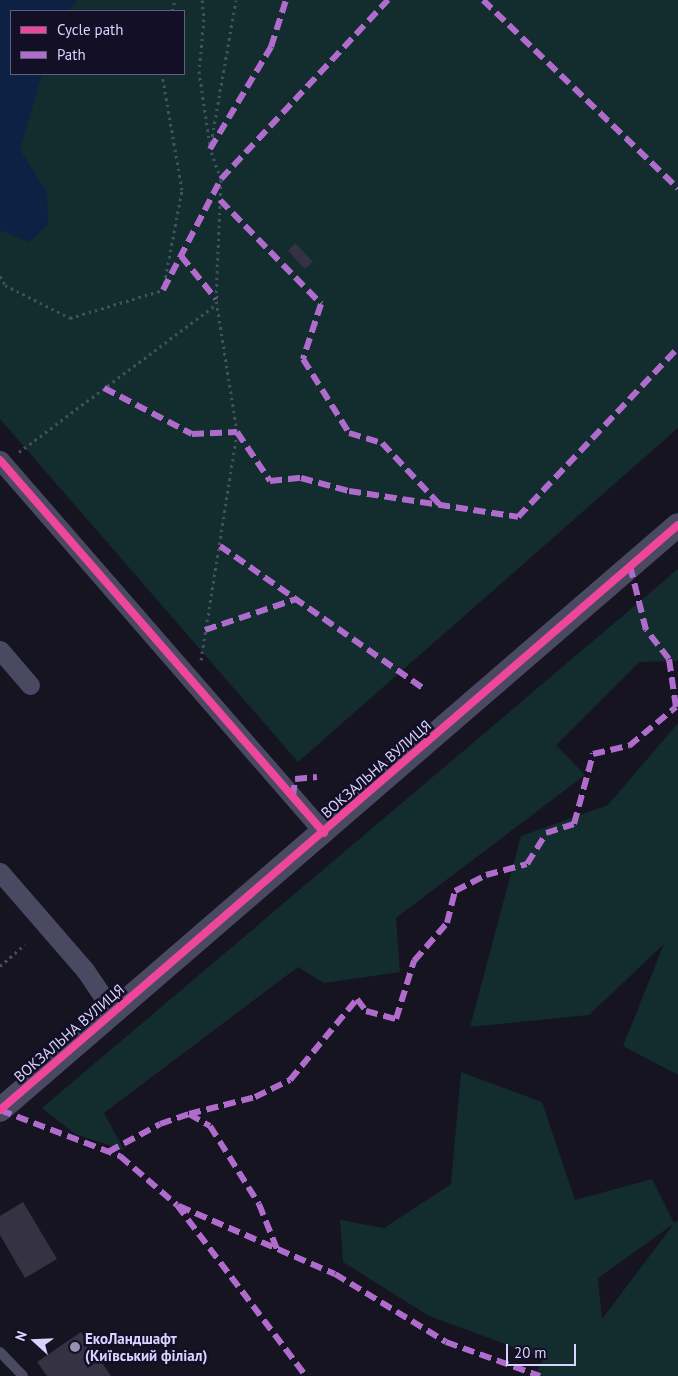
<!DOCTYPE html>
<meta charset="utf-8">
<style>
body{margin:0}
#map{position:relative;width:678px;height:1376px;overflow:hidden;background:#161421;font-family:"PT Sans",sans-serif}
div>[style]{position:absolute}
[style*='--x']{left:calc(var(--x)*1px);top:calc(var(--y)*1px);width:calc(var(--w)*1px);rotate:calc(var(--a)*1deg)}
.green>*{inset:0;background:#132c2d}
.water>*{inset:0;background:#0d2144}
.building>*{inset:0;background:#343243}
.path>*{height:3px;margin-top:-1.5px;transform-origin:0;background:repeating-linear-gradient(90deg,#44505f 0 2.5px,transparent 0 6.5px)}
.service>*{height:10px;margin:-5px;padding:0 5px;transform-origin:5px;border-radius:5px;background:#4a4962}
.minor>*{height:19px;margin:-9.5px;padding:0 9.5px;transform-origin:9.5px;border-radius:9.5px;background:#4a4962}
.tertiary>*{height:24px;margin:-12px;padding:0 12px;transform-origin:12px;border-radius:12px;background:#4a4962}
.quiet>*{height:6px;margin-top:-3px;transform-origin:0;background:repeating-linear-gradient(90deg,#b06ccc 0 12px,transparent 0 18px)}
.cycleway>*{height:8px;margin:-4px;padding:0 4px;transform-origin:4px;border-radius:4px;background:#ed469a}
.dots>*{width:14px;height:14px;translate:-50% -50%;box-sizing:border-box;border:2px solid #130f26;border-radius:50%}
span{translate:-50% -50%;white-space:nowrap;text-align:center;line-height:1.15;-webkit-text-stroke:5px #130f26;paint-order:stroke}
.street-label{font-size:15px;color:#d9d4ff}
.poi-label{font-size:15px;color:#d9d4ff;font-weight:700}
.left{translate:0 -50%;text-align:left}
.legend{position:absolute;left:10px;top:10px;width:175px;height:65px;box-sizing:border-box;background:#130f26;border:1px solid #625e7d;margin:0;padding:6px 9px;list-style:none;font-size:15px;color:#d9d4ff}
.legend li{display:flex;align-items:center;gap:10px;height:25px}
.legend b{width:25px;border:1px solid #625e7d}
.north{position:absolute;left:10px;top:1316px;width:50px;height:50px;-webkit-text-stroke:4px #130f26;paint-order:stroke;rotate:290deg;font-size:14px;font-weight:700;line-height:20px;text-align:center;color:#d9d4ff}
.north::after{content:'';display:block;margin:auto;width:18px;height:22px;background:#d9d4ff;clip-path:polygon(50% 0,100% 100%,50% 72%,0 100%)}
.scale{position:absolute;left:506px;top:1344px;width:70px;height:22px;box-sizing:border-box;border:2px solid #d9d4ff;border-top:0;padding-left:6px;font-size:15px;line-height:18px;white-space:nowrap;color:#d9d4ff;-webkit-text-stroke:4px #130f26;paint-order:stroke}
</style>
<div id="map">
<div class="green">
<div style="clip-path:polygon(evenodd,0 0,678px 0,678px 428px,298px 762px,0 419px,0 0,11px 11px,184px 11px,184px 74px,11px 74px,11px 11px)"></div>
<div style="clip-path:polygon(678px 569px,678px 661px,639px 662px,556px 745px,585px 775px,396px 918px,400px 972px,324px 983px,298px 967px,104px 1113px,124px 1150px,75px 1134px,42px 1108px)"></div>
<div style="clip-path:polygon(678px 723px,678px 1075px,623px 1046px,664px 944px,589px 1015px,470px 1027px,521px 836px,608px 805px)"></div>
<div style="clip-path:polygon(evenodd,461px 1072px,542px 1102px,575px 1200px,652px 1179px,674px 1223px,678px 1221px,678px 1376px,535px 1376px,543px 1358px,429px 1316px,343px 1262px,340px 1220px,384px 1228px,451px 1184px,461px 1072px,672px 1225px,673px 1225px,602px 1319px,598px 1278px,672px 1225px)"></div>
</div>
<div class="water">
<div style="clip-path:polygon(0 0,77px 0,68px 11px,11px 11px,11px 74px,42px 74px,20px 150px,47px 192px,48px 225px,29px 242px,0 230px)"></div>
</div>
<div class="building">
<div style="clip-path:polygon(295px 243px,313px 262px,305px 269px,288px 251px)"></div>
<div style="clip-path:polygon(23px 1202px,57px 1259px,25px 1278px,0 1235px,0 1216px)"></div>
<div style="clip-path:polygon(81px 1332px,111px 1376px,47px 1376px,37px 1362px)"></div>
</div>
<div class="path">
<div style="--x:202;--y:0;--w:19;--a:84"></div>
<div style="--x:204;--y:19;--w:52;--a:95.5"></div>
<div style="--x:199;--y:71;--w:76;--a:81.7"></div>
<div style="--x:172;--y:11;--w:11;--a:-75"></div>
<div style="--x:0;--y:276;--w:10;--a:61"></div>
<div style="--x:5;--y:285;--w:73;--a:26.9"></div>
<div style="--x:70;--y:318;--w:97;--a:-16.8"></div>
<div style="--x:163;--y:290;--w:102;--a:-79.2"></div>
<div style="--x:182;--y:190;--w:118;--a:-99.8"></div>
<div style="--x:19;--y:452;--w:247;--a:-36.8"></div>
<div style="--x:201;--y:660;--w:231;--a:-81"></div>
<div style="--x:237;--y:432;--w:135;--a:-99"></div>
<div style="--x:216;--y:299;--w:120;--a:-87.6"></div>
<div style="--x:221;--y:179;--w:32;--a:-110"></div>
<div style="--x:210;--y:149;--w:151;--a:-80.1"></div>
<div style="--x:0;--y:966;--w:33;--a:-41"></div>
</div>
<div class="service">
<div style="--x:0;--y:1352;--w:33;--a:46"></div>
</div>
<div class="minor">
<div style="--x:0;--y:460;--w:494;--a:49"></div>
<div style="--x:0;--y:650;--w:46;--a:49.4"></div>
<div style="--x:0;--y:872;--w:130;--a:49.1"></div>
<div style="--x:85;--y:970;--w:52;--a:56"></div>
</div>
<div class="tertiary">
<div style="--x:0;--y:1110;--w:895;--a:-40.79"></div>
</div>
<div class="quiet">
<div style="--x:483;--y:0;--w:271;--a:44"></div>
<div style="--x:210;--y:149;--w:119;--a:-59.1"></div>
<div style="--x:271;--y:47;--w:49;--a:-72.3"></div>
<div style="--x:220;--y:200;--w:145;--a:45.8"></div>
<div style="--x:321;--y:304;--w:58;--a:108.1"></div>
<div style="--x:303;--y:359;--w:87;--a:58.1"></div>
<div style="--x:349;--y:433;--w:34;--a:17"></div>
<div style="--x:382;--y:443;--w:86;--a:46.9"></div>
<div style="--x:181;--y:256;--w:55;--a:50.9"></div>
<div style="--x:163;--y:290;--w:125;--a:-62.4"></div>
<div style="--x:221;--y:179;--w:245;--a:-47"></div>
<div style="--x:104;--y:388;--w:99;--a:27.6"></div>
<div style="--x:192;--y:434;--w:45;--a:-2.5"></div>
<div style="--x:237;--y:432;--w:59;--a:56"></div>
<div style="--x:270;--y:481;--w:31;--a:-6"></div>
<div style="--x:301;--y:478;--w:50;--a:15.2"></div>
<div style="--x:349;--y:491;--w:171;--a:8.7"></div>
<div style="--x:518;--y:517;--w:233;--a:-46.6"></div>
<div style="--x:220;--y:546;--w:248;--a:35"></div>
<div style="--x:205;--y:630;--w:96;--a:-18.8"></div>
<div style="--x:293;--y:797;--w:18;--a:-84"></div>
<div style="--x:295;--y:779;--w:22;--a:-5"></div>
<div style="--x:0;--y:1110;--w:129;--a:21"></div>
<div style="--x:120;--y:1156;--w:75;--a:40.7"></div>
<div style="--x:177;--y:1205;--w:214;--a:53"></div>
<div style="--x:189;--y:1114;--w:68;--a:-14.4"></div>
<div style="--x:255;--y:1097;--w:39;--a:-26"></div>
<div style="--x:290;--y:1080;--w:105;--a:-50.4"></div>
<div style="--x:357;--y:999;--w:15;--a:53"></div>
<div style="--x:366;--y:1011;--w:31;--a:15"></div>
<div style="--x:396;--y:1019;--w:61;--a:-72.8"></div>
<div style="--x:414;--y:961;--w:50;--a:-49"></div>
<div style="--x:447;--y:923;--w:33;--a:-76"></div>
<div style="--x:455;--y:891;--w:35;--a:-27"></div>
<div style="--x:486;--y:875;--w:42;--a:-15"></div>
<div style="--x:527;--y:864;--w:36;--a:-58"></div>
<div style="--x:546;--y:833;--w:29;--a:-18"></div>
<div style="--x:574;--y:824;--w:73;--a:-74.8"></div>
<div style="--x:593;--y:754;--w:37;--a:-13"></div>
<div style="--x:629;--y:746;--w:61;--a:-39.7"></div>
<div style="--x:676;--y:707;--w:49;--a:-98.3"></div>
<div style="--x:669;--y:659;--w:37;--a:-128"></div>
<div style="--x:646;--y:630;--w:66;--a:-104"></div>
<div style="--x:108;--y:1152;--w:59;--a:-28.3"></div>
<div style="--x:160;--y:1124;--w:31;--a:-19"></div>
<div style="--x:189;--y:1114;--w:24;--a:30"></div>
<div style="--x:210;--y:1126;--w:92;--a:57.9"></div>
<div style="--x:259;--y:1204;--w:48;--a:68.2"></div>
<div style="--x:179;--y:1206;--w:170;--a:23.6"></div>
<div style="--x:335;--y:1274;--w:130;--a:31.5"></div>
<div style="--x:446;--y:1342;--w:100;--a:19.9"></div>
</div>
<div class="cycleway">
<div style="--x:0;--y:460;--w:494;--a:49"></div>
<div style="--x:0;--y:1110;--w:895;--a:-40.79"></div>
</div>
<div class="dots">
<div style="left:75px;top:1347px;background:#9591b1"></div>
</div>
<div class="street-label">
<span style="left:376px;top:769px;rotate:-41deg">ВОКЗАЛЬНА ВУЛИЦЯ</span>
<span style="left:69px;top:1033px;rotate:-41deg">ВОКЗАЛЬНА ВУЛИЦЯ</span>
</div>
<div class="poi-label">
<span class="left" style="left:85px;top:1347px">ЕкоЛандшафт<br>(Київський філіал)</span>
</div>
<ul class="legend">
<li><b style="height:6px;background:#ed469a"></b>Cycle path</li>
<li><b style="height:6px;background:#b06ccc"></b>Path</li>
</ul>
<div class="north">N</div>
<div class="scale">20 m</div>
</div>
